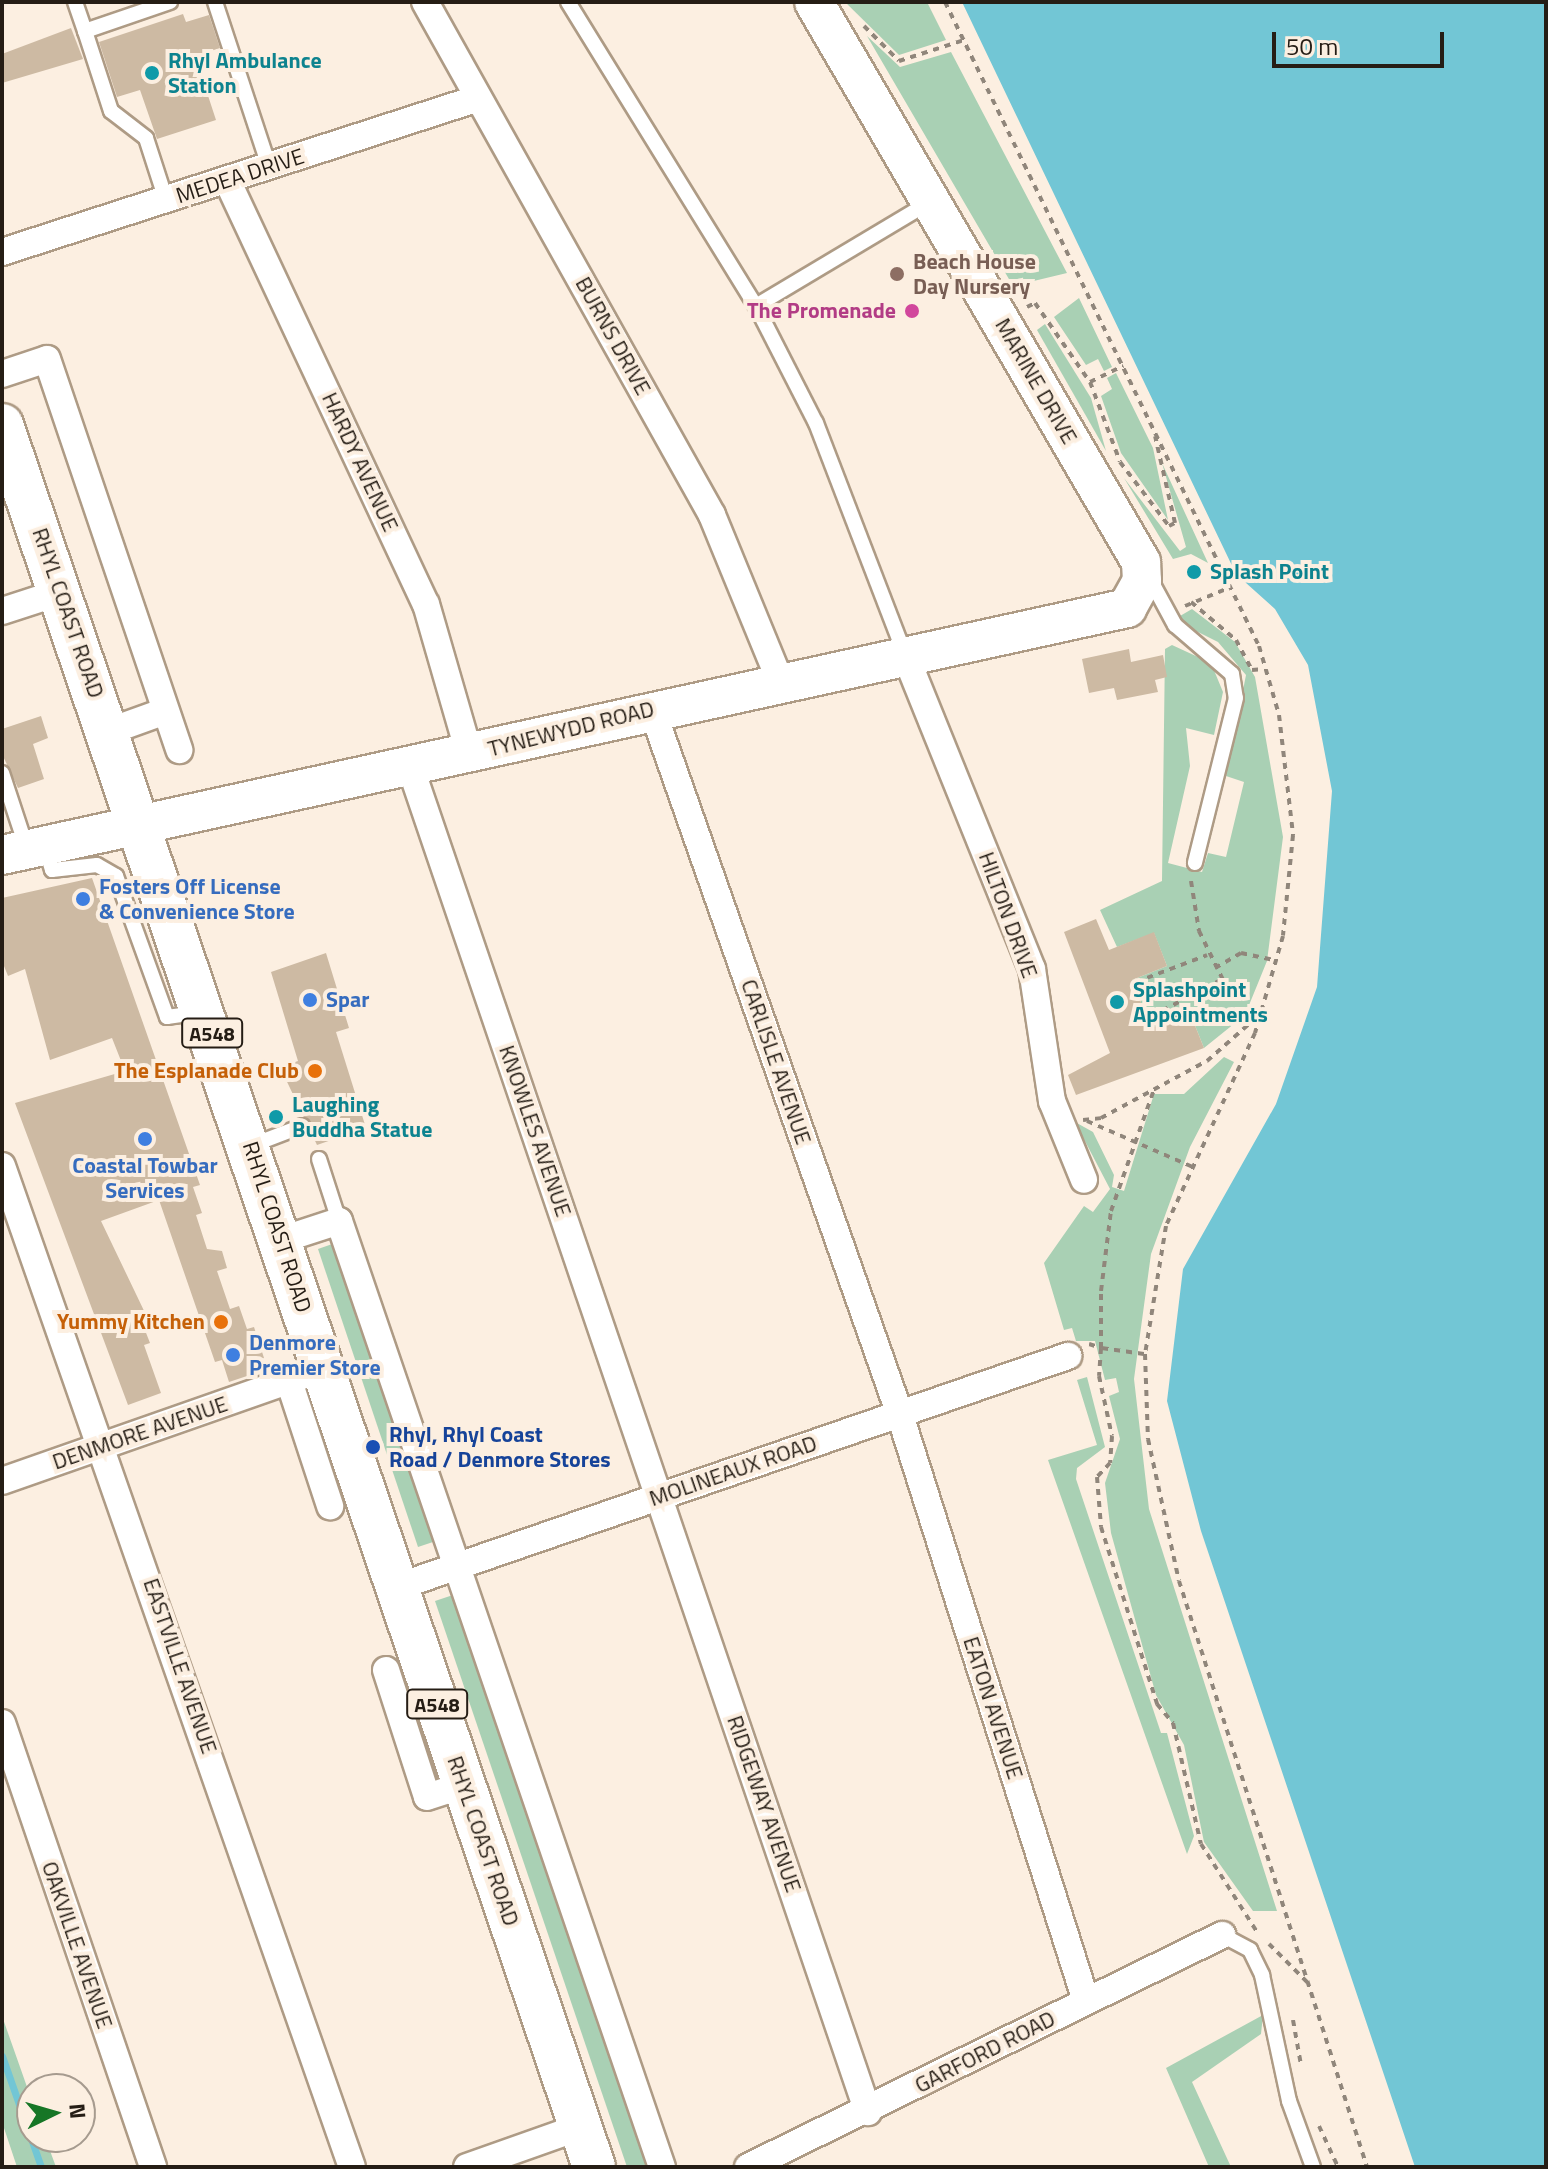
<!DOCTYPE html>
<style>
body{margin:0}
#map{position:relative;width:1548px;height:2169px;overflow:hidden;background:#fcefe1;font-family:"Titillium Web",sans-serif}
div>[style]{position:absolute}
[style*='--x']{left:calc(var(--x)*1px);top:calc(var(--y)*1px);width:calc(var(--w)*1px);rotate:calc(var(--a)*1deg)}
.green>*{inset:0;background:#a9d0b4}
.water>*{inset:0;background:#72c6d5}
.stream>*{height:7px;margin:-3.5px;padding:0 3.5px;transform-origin:3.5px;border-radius:3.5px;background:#72c6d5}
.building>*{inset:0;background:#cdbaa3}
.path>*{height:4px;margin-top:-2px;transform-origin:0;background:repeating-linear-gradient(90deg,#90867b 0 6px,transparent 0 12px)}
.roads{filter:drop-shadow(2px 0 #ae9b85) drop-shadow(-2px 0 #ae9b85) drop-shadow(0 2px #ae9b85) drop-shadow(0 -2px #ae9b85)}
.lane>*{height:14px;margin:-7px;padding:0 7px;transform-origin:7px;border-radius:7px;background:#fff}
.street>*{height:26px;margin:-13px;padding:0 13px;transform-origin:13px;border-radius:13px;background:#fff}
.secondary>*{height:38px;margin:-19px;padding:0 19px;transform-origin:19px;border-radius:19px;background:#fff}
.primary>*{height:42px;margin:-21px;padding:0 21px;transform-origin:21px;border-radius:21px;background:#fff}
.dots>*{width:22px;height:22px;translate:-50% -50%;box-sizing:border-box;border:4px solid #fcefe1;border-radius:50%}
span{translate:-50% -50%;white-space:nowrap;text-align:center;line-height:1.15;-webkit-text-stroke:8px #fcefe1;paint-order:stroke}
.shield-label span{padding:2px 6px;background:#fcefe1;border:2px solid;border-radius:6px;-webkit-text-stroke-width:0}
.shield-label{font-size:20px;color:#251d15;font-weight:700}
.culture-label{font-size:22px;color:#0d838f;font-weight:700}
.left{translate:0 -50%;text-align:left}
.street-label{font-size:22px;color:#251d15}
.education-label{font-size:22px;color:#785e54;font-weight:700}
.hotel-label{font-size:22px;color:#b23c85;font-weight:700}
.right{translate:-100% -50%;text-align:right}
.shop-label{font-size:22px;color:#366cbe;font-weight:700}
.food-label{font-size:22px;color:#c56008;font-weight:700}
.transit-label{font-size:22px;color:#164399;font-weight:700}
.frame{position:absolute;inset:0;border:4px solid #251d15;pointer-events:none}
.north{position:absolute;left:16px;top:2073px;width:80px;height:80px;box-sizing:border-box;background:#fcefe1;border:2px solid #a69b8f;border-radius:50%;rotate:85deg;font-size:22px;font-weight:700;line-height:32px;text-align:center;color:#251d15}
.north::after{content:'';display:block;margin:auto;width:28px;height:36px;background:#167626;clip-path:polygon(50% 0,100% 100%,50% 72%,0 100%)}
.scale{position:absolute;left:1272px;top:32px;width:172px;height:36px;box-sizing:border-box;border:4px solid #251d15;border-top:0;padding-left:10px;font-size:24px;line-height:28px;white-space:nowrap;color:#251d15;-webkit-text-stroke:6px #fcefe1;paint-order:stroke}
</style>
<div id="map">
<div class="green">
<div style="clip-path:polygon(845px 2px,927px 2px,946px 40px,899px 55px)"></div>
<div style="clip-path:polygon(867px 36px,900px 67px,951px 52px,1067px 273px,1013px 286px)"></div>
<div style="clip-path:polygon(1079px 298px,1112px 367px,1104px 371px,1098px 359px,1086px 365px,1054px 317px)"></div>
<div style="clip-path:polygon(1045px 324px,1091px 398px,1106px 451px,1037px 330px)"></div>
<div style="clip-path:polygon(1116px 373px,1153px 448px,1168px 520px,1121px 453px,1101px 396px,1112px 389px,1107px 378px)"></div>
<div style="clip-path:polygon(1162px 463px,1208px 563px,1191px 554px,1173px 559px,1124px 478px,1180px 551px,1186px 547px)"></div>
<div style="clip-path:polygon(1192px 609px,1235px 642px,1255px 677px,1283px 837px,1267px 961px,1245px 1015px,1204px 1048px,1190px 1013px,1151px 1028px,1132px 980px,1167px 966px,1154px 933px,1117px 947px,1100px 910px,1162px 881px,1165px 649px,1172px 645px,1211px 663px,1223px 692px,1214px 735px,1186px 728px,1190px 766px,1168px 863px,1202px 872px,1208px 853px,1226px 857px,1244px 782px,1226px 776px,1246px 675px,1218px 642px,1188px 627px,1180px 616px)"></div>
<div style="clip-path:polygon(1224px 1057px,1234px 1062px,1190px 1147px,1151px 1254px,1134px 1379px,1149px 1509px,1277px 1911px,1253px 1911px,1204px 1842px,1184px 1745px,1156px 1695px,1111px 1533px,1105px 1483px,1120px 1439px,1109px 1396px,1119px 1392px,1116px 1378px,1105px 1380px,1095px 1341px,1076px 1341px,1072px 1328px,1064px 1330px,1044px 1263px,1084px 1206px,1093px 1212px,1110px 1189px,1075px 1122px,1093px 1132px,1114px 1175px,1112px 1187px,1124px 1191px,1154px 1094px,1184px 1094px)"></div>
<div style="clip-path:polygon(338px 1242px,439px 1540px,418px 1547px,318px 1249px)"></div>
<div style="clip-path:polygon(1087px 1377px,1105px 1447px,1077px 1468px,1076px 1479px,1161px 1733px,1167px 1733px,1194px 1836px,1187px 1854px,1048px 1460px,1097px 1445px,1077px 1380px)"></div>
<div style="clip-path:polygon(456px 1594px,648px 2167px,627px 2167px,435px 1601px)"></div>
<div style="clip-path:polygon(1263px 2015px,1261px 2034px,1192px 2082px,1231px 2167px,1209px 2167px,1166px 2068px)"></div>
<div style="clip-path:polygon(2px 2016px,32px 2101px,32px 2137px,45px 2137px,56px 2167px,17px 2167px,2px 2122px)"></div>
</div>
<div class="water">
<div style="clip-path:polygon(962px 2px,1546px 2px,1546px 2167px,1415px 2167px,1201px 1531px,1167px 1401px,1183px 1269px,1276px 1104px,1317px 987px,1332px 791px,1308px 665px,1275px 609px,1236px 574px)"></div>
</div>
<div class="stream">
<div style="--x:2;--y:2056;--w:118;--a:70.6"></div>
</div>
<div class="building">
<div style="clip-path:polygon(183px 14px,186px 22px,209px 15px,220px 48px,195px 56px,216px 120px,157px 139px,140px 90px,117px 97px,99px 42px)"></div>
<div style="clip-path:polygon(71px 28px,83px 59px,2px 83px,2px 54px)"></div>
<div style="clip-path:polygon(1129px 649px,1131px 662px,1163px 655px,1167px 677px,1155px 680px,1158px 692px,1117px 700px,1114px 688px,1089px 693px,1082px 659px)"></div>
<div style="clip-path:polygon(41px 716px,48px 738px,33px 744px,44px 779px,18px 788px,2px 754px,2px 729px)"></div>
<div style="clip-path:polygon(92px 878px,200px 1185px,193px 1187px,202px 1213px,196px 1215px,207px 1249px,222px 1251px,227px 1268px,217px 1271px,230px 1309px,239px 1306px,247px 1329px,254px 1327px,264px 1358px,252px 1362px,256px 1373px,229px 1382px,222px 1360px,215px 1362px,159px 1200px,101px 1221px,147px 1317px,141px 1320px,150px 1343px,144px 1345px,161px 1393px,128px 1405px,15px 1103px,125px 1071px,112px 1038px,50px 1060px,25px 969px,8px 976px,2px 961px,2px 898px)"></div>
<div style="clip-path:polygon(1096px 919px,1109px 950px,1154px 932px,1167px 966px,1132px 980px,1151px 1028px,1190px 1013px,1204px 1048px,1076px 1095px,1068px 1075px,1110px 1053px,1064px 932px)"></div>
<div style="clip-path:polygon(326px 953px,349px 1028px,336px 1032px,366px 1128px,317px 1145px,280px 1067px,298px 1061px,271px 972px)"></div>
</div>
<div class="path">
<div style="--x:945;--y:2;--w:716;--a:64.01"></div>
<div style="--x:1259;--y:646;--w:72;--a:73.8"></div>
<div style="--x:1279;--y:715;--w:121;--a:83.3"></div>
<div style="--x:1293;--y:835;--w:101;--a:95.7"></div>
<div style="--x:1283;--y:936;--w:101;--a:106.1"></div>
<div style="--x:1255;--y:1033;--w:213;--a:114.8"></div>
<div style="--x:1166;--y:1226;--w:130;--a:99.3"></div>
<div style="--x:1145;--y:1354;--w:85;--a:88"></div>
<div style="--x:1148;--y:1439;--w:145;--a:77.7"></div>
<div style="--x:1179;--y:1581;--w:615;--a:72.21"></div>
<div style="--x:864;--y:26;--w:49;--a:45"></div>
<div style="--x:899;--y:61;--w:68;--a:-17.9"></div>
<div style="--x:1027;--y:307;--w:9;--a:-27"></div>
<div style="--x:1035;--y:303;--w:96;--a:55.2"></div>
<div style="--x:1090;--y:382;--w:85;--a:69.4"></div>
<div style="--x:1120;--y:462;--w:81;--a:52.6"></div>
<div style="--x:1169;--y:526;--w:7;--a:-27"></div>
<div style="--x:1175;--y:523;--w:89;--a:-102.9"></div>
<div style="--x:1090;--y:382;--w:37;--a:-26"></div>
<div style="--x:1191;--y:602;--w:59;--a:40.2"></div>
<div style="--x:1236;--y:640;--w:34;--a:62"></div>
<div style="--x:1252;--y:670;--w:12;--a:-5"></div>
<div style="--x:1185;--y:606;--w:50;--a:-22.4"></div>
<div style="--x:1191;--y:881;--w:51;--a:80.9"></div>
<div style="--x:1199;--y:931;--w:70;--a:63.8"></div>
<div style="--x:1215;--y:968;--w:30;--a:-30"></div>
<div style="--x:1241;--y:953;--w:35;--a:12"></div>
<div style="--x:1136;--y:982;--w:76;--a:-20.8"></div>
<div style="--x:1152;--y:1016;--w:78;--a:-27.6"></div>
<div style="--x:1083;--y:1120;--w:18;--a:-6"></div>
<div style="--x:1101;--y:1118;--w:120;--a:-28.3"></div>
<div style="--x:1207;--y:1061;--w:68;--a:-41.4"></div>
<div style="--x:1087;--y:1121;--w:116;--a:23.5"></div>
<div style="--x:1089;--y:1344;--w:13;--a:18"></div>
<div style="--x:1101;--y:1348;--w:28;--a:94"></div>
<div style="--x:1099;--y:1376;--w:61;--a:77.8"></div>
<div style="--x:1112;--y:1436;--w:27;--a:94"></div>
<div style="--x:1110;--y:1463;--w:19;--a:133"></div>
<div style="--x:1097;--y:1477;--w:50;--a:85.4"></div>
<div style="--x:1101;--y:1527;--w:186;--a:72.4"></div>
<div style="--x:1157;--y:1704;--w:25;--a:50"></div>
<div style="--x:1173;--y:1723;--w:124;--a:77"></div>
<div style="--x:1201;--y:1844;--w:104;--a:57.5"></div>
<div style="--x:1144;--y:1354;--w:43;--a:-172.1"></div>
<div style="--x:1101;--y:1348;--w:57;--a:-90"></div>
<div style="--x:1101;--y:1291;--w:81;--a:-82.9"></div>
<div style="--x:1111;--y:1211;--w:132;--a:-70.5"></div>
<div style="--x:1269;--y:1944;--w:55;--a:45"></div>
<div style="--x:1293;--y:2020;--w:46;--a:79.9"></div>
<div style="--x:1319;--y:2126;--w:45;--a:65.1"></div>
</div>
<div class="roads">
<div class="lane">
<div style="--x:75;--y:2;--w:31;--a:71"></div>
<div style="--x:215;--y:2;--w:173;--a:71.8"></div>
<div style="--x:568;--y:2;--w:357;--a:58.3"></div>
<div style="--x:756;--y:306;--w:131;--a:62.9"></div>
<div style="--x:816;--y:423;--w:251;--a:69"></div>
<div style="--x:166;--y:200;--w:65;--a:-107.9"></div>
<div style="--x:146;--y:138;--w:44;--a:-142.4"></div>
<div style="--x:111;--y:111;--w:84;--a:-108"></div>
<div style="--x:85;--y:31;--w:90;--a:-18.8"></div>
<div style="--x:756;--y:306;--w:203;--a:-30.9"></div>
<div style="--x:1149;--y:577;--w:55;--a:61.6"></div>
<div style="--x:1175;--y:625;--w:75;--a:40.7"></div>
<div style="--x:1232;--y:674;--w:24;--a:81"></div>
<div style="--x:1236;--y:698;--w:170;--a:104"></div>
<div style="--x:2;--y:773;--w:80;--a:71.8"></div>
<div style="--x:45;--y:847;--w:24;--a:73"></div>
<div style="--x:52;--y:870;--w:45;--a:-6.3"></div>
<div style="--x:97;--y:865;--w:22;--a:30"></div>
<div style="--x:116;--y:876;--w:150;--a:70.1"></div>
<div style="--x:167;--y:1017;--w:30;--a:-8"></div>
<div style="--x:250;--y:1146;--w:56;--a:-21"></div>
<div style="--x:319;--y:1159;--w:65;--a:72.1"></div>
<div style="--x:1222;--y:1935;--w:32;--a:28"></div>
<div style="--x:1250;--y:1950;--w:28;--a:64"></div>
<div style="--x:1262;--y:1975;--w:129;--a:77.9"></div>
<div style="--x:1289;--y:2101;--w:70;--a:70"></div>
</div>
<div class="street">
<div style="--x:425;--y:2;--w:588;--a:60.77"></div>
<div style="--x:712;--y:515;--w:179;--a:67.7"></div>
<div style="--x:227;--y:180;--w:468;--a:64.9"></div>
<div style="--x:426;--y:604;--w:155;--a:73.9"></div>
<div style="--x:2;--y:252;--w:499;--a:-17.9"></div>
<div style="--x:2;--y:374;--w:47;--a:-18.4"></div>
<div style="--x:47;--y:359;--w:413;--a:71.3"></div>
<div style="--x:2;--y:611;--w:62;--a:-17.9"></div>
<div style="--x:906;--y:657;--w:336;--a:68"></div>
<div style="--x:1032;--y:969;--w:134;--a:81.4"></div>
<div style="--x:1052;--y:1101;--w:85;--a:67.9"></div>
<div style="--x:652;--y:709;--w:748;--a:70.64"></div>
<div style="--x:900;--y:1415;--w:615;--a:72.39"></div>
<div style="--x:110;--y:731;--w:59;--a:-19.7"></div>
<div style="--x:410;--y:766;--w:1422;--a:71.21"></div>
<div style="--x:2;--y:1166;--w:1060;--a:70.73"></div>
<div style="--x:281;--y:1240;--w:61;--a:-18.1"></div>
<div style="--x:339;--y:1221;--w:1000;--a:71.15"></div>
<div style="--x:289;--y:1381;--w:132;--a:71.8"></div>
<div style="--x:2;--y:1481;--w:341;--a:-19.3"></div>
<div style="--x:397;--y:1587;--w:710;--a:-19"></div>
<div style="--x:386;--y:1670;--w:133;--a:72.1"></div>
<div style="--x:427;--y:1797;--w:39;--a:-18"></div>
<div style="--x:2;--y:1723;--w:469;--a:71.2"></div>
<div style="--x:467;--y:2167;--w:120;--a:-19.5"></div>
<div style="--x:748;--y:2167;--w:528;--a:-26.08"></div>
</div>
<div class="secondary">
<div style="--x:2;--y:855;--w:1152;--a:-12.38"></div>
<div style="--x:1127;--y:608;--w:31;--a:-61"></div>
<div style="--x:1142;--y:581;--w:19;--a:-93"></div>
<div style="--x:1141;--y:562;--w:648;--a:-120.28"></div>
</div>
<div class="primary">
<div style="--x:2;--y:425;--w:1840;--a:71.23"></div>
</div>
</div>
<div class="dots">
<div style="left:152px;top:73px;background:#0f9aa8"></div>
<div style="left:897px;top:274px;background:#8d6e63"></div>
<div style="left:912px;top:311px;background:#d1479c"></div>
<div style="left:1194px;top:572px;background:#0f9aa8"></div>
<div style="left:83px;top:899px;background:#3f7fe0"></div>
<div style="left:310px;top:1000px;background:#3f7fe0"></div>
<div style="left:1117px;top:1002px;background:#0f9aa8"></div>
<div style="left:315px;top:1071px;background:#e8710a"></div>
<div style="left:276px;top:1117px;background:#0f9aa8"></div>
<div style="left:145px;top:1139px;background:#3f7fe0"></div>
<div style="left:221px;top:1322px;background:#e8710a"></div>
<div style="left:233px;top:1355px;background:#3f7fe0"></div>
<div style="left:373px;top:1447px;background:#1a4fb4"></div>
</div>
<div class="shield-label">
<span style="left:212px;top:1033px">A548</span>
<span style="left:437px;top:1704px">A548</span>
</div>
<div class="culture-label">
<span class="left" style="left:168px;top:73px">Rhyl Ambulance<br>Station</span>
<span class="left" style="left:1210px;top:572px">Splash Point</span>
<span class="left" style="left:1133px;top:1002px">Splashpoint<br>Appointments</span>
<span class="left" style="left:292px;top:1117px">Laughing<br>Buddha Statue</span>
</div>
<div class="street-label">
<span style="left:240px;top:176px;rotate:-18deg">MEDEA DRIVE</span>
<span style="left:613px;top:336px;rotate:61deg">BURNS DRIVE</span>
<span style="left:1036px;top:381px;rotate:60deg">MARINE DRIVE</span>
<span style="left:360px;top:462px;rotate:65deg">HARDY AVENUE</span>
<span style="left:68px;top:613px;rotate:71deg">RHYL COAST ROAD</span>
<span style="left:571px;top:729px;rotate:-14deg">TYNEWYDD ROAD</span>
<span style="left:1008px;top:915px;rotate:70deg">HILTON DRIVE</span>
<span style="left:776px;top:1062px;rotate:71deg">CARLISLE AVENUE</span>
<span style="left:535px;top:1131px;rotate:71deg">KNOWLES AVENUE</span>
<span style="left:277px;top:1227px;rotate:72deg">RHYL COAST ROAD</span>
<span style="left:140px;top:1433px;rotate:-19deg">DENMORE AVENUE</span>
<span style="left:733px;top:1471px;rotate:-19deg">MOLINEAUX ROAD</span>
<span style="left:180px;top:1666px;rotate:71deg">EASTVILLE AVENUE</span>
<span style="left:993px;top:1708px;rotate:72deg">EATON AVENUE</span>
<span style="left:764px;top:1804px;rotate:71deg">RIDGEWAY AVENUE</span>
<span style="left:483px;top:1841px;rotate:71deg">RHYL COAST ROAD</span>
<span style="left:77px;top:1945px;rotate:71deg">OAKVILLE AVENUE</span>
<span style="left:985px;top:2052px;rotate:-27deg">GARFORD ROAD</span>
</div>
<div class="education-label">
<span class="left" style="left:913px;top:274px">Beach House<br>Day Nursery</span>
</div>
<div class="hotel-label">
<span class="right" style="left:896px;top:311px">The Promenade</span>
</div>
<div class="shop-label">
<span class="left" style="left:99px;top:899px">Fosters Off License<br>&amp; Convenience Store</span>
<span class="left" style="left:326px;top:1000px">Spar</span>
<span style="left:145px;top:1178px">Coastal Towbar<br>Services</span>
<span class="left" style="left:249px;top:1355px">Denmore<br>Premier Store</span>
</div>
<div class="food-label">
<span class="right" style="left:299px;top:1071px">The Esplanade Club</span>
<span class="right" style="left:205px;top:1322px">Yummy Kitchen</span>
</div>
<div class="transit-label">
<span class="left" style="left:389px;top:1447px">Rhyl, Rhyl Coast<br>Road / Denmore Stores</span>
</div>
<div class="frame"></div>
<div class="north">N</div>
<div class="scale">50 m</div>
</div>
